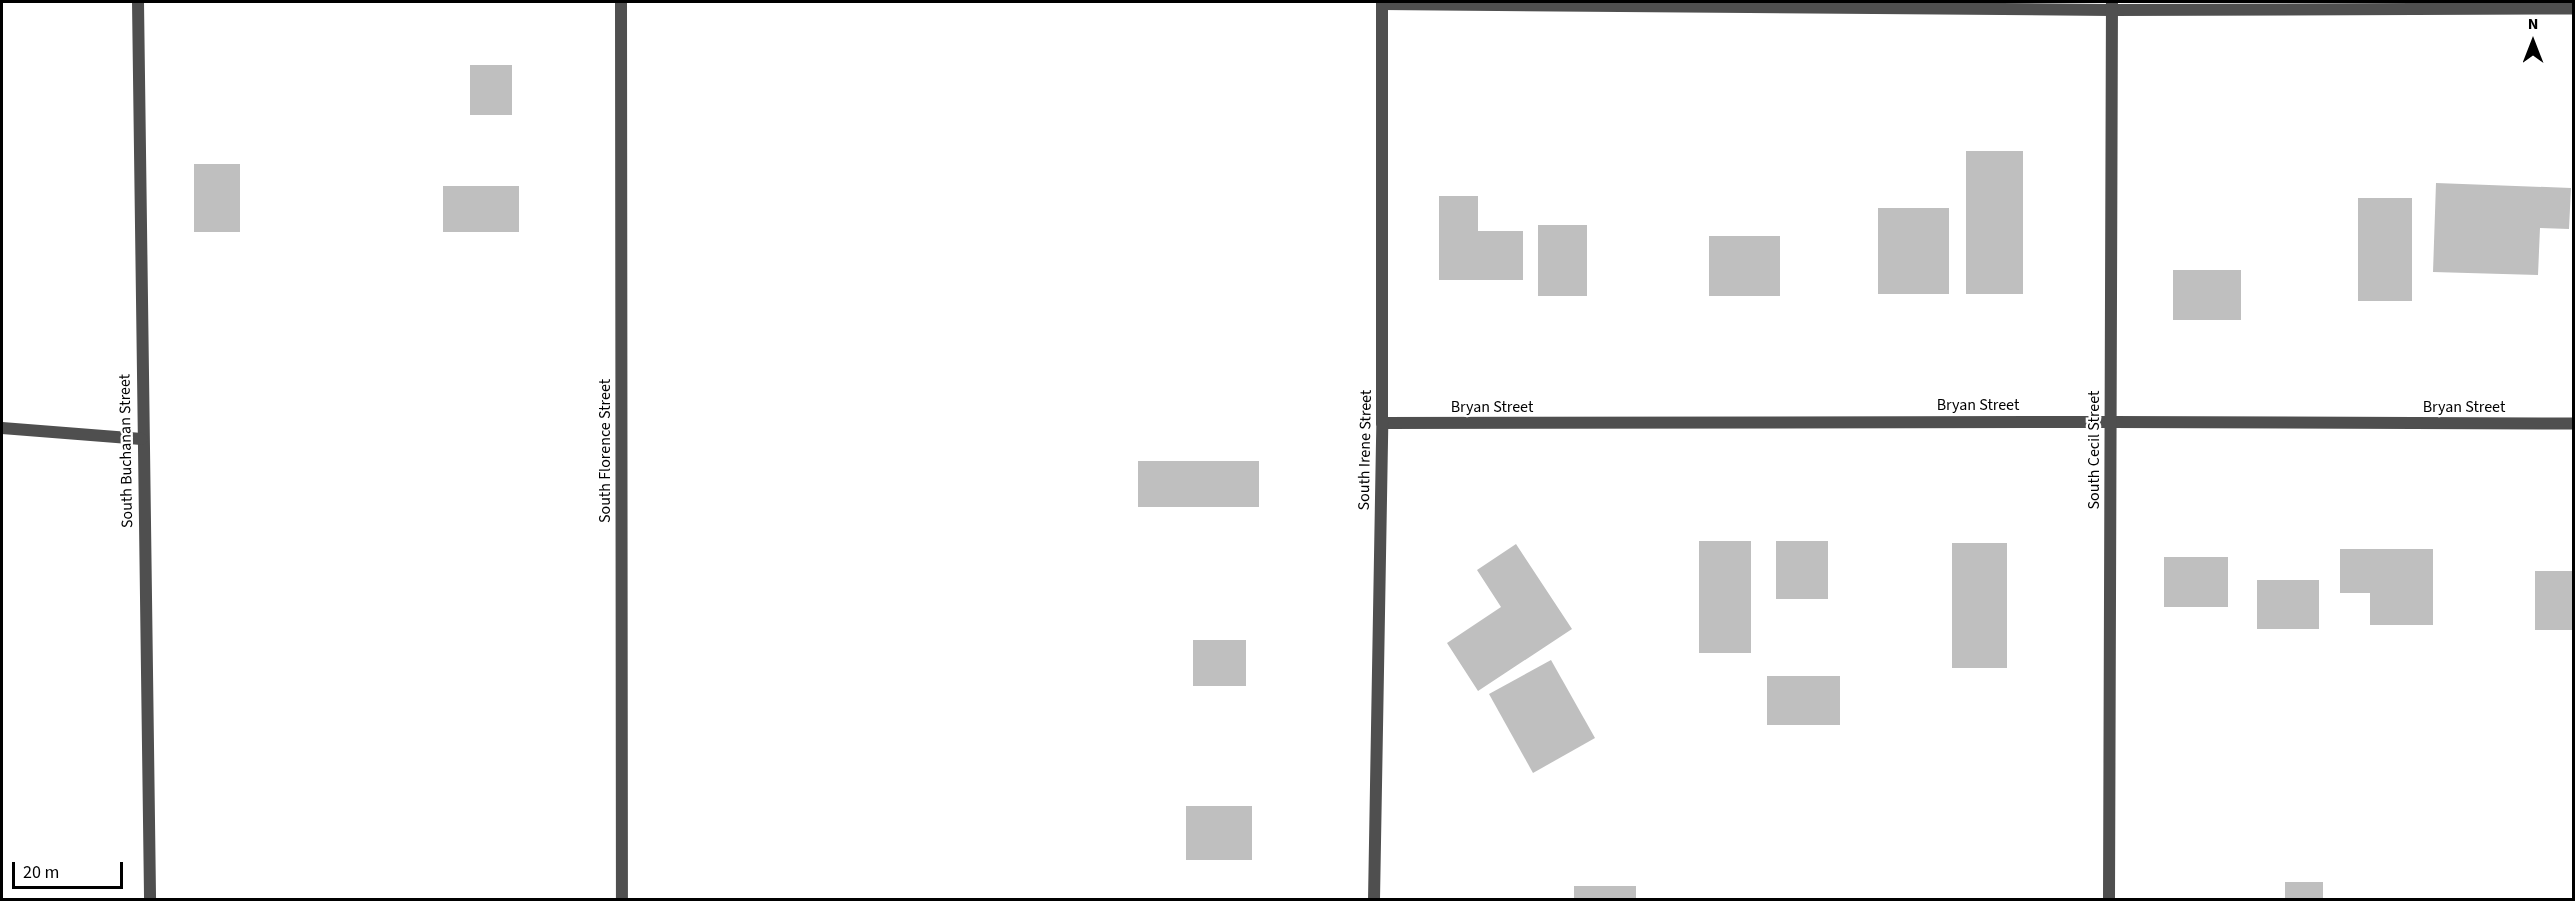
<!DOCTYPE html>
<style>
body{margin:0}
#map{position:relative;width:2575px;height:901px;overflow:hidden;background:#fff;font-family:"Source Sans 3",sans-serif}
div>[style]{position:absolute}
[style*='--x']{left:calc(var(--x)*1px);top:calc(var(--y)*1px);width:calc(var(--w)*1px);rotate:calc(var(--a)*1deg)}
.building>*{inset:0;background:#bfbfbf}
.lane>*{height:12px;margin:-6px;padding:0 6px;transform-origin:6px;border-radius:6px;background:#4f4f4f}
.street>*{height:12px;margin:-6px;padding:0 6px;transform-origin:6px;border-radius:6px;background:#4f4f4f}
span{translate:-50% -50%;white-space:nowrap;text-align:center;line-height:1.15;-webkit-text-stroke:4.5px #fff;paint-order:stroke}
.street-label{font-size:16px;color:#000}
.frame{position:absolute;inset:0;border:3px solid #000;pointer-events:none}
.north{position:absolute;left:2503px;top:12px;width:60px;height:60px;-webkit-text-stroke:4px #fff;paint-order:stroke;rotate:0deg;font-size:16px;font-weight:700;line-height:24px;text-align:center;color:#000}
.north::after{content:'';display:block;margin:auto;width:21px;height:27px;background:#000;clip-path:polygon(50% 0,100% 100%,50% 72%,0 100%)}
.scale{position:absolute;left:12px;top:862px;width:111px;height:27px;box-sizing:border-box;border:3px solid #000;border-top:0;padding-left:8px;font-size:18px;line-height:21px;white-space:nowrap;color:#000;-webkit-text-stroke:4px #fff;paint-order:stroke}
</style>
<div id="map">
<div class="building">
<div style="clip-path:polygon(470px 65px,512px 65px,512px 115px,470px 115px)"></div>
<div style="clip-path:polygon(1966px 151px,2023px 151px,2023px 294px,1966px 294px)"></div>
<div style="clip-path:polygon(194px 164px,240px 164px,240px 232px,194px 232px)"></div>
<div style="clip-path:polygon(2436px 183px,2571px 188px,2569px 229px,2540px 228px,2538px 275px,2433px 272px)"></div>
<div style="clip-path:polygon(443px 186px,519px 186px,519px 232px,443px 232px)"></div>
<div style="clip-path:polygon(1439px 196px,1478px 196px,1478px 231px,1523px 231px,1523px 280px,1439px 280px)"></div>
<div style="clip-path:polygon(2358px 198px,2412px 198px,2412px 301px,2358px 301px)"></div>
<div style="clip-path:polygon(1878px 208px,1949px 208px,1949px 294px,1878px 294px)"></div>
<div style="clip-path:polygon(1538px 225px,1587px 225px,1587px 296px,1538px 296px)"></div>
<div style="clip-path:polygon(1709px 236px,1780px 236px,1780px 296px,1709px 296px)"></div>
<div style="clip-path:polygon(2173px 270px,2241px 270px,2241px 320px,2173px 320px)"></div>
<div style="clip-path:polygon(1138px 461px,1259px 461px,1259px 507px,1138px 507px)"></div>
<div style="clip-path:polygon(1699px 541px,1751px 541px,1751px 653px,1699px 653px)"></div>
<div style="clip-path:polygon(1776px 541px,1828px 541px,1828px 599px,1776px 599px)"></div>
<div style="clip-path:polygon(1952px 543px,2007px 543px,2007px 668px,1952px 668px)"></div>
<div style="clip-path:polygon(1516px 544px,1572px 629px,1478px 691px,1447px 643px,1501px 607px,1477px 570px)"></div>
<div style="clip-path:polygon(2340px 549px,2433px 549px,2433px 625px,2370px 625px,2370px 593px,2340px 593px)"></div>
<div style="clip-path:polygon(2164px 557px,2228px 557px,2228px 607px,2164px 607px)"></div>
<div style="clip-path:polygon(2535px 571px,2574px 571px,2574px 630px,2535px 630px)"></div>
<div style="clip-path:polygon(2257px 580px,2319px 580px,2319px 629px,2257px 629px)"></div>
<div style="clip-path:polygon(1193px 640px,1246px 640px,1246px 686px,1193px 686px)"></div>
<div style="clip-path:polygon(1551px 660px,1595px 738px,1533px 773px,1489px 694px)"></div>
<div style="clip-path:polygon(1767px 676px,1840px 676px,1840px 725px,1767px 725px)"></div>
<div style="clip-path:polygon(1186px 806px,1252px 806px,1252px 860px,1186px 860px)"></div>
<div style="clip-path:polygon(2285px 882px,2323px 882px,2323px 900px,2285px 900px)"></div>
<div style="clip-path:polygon(1574px 886px,1636px 886px,1636px 900px,1574px 900px)"></div>
</div>
<div class="lane">
<div style="--x:1382;--y:4;--w:730;--a:0.47"></div>
<div style="--x:2112;--y:10;--w:462;--a:-0.2"></div>
</div>
<div class="street">
<div style="--x:138;--y:2;--w:898;--a:89.23"></div>
<div style="--x:621;--y:2;--w:898;--a:89.94"></div>
<div style="--x:1382;--y:423;--w:729;--a:-0.08"></div>
<div style="--x:2111;--y:422;--w:463;--a:0.2"></div>
<div style="--x:2;--y:428;--w:140;--a:4.5"></div>
<div style="--x:1374;--y:900;--w:477;--a:-89"></div>
<div style="--x:1382;--y:423;--w:421;--a:-90"></div>
<div style="--x:2109;--y:900;--w:898;--a:-89.81"></div>
</div>
<div class="street-label">
<span style="left:1978px;top:405px">Bryan Street</span>
<span style="left:1492px;top:407px">Bryan Street</span>
<span style="left:2464px;top:407px">Bryan Street</span>
<span style="left:1365px;top:450px;rotate:-89deg">South Irene Street</span>
<span style="left:2094px;top:450px;rotate:-90deg">South Cecil Street</span>
<span style="left:126px;top:451px;rotate:-91deg">South Buchanan Street</span>
<span style="left:605px;top:451px;rotate:-90deg">South Florence Street</span>
</div>
<div class="frame"></div>
<div class="north">N</div>
<div class="scale">20 m</div>
</div>
